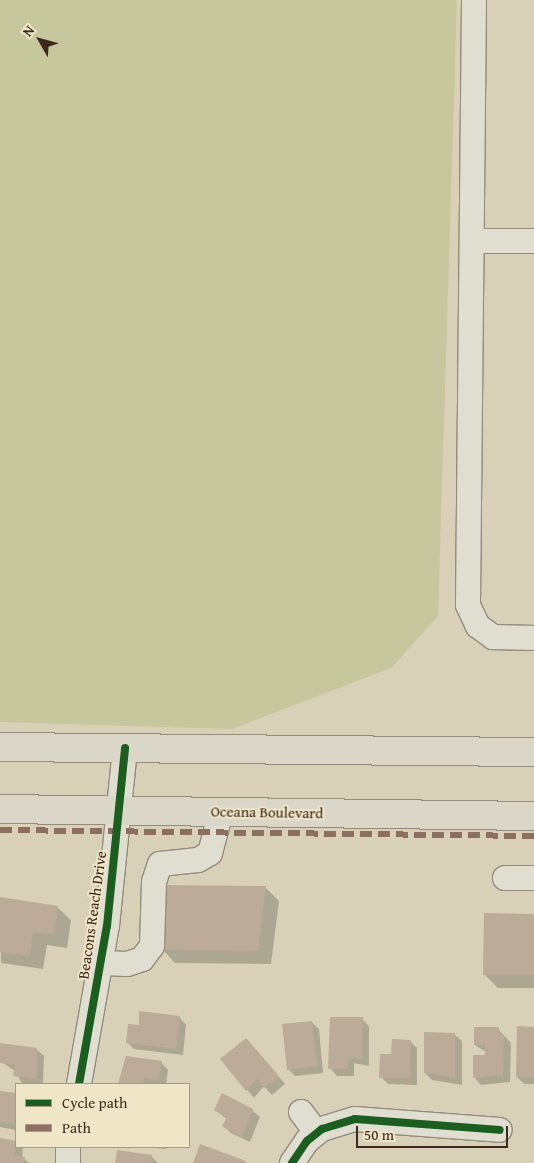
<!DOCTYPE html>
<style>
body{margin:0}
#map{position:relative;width:534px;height:1163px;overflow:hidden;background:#d8d1b8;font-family:"Gentium Book Plus",serif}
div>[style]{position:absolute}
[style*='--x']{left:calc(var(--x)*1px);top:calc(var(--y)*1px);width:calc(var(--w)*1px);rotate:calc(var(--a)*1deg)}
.green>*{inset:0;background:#c6c79c}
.shadow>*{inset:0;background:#0003}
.building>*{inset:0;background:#bbab98}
.roads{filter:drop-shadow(1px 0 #938c7d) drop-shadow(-1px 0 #938c7d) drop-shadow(0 1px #938c7d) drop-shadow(0 -1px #938c7d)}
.minor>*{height:24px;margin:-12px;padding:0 12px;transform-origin:12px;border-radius:12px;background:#e0ddd1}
.major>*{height:28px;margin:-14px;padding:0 14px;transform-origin:14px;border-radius:14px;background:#dbd7c8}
.quiet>*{height:6px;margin-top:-3px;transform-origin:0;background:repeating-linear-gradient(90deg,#8d6e63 0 12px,transparent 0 18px)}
.cycleway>*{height:8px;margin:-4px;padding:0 4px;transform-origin:4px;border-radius:4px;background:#1b5e20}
span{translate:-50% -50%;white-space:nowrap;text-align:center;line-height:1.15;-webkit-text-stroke:4px #efe6c8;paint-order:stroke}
.street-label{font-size:15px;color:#3e271b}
.legend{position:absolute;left:15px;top:1083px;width:175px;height:65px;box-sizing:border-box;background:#efe6c8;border:1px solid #a89a83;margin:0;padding:6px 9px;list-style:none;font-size:15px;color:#3e271b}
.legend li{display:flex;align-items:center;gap:10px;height:25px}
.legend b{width:25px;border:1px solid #a89a83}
.north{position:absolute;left:15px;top:15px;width:50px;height:50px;-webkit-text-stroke:4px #efe6c8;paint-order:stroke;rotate:308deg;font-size:14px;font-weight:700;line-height:20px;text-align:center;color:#3e271b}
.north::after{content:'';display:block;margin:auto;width:18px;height:22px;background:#3e271b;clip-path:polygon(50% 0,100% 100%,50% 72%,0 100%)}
.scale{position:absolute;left:356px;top:1126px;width:152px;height:22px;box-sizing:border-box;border:2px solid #3e271b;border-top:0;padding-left:6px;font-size:15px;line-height:18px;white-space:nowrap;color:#3e271b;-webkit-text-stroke:4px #efe6c8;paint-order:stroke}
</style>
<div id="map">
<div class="green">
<div style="clip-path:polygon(0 0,457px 0,438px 616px,391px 668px,232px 729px,0 722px)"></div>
</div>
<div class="shadow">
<div style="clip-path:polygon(265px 887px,279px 901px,271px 964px,175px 963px,162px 949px)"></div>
<div style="clip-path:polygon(0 898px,57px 907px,71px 920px,67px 948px,47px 945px,43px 969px,1px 963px)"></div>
<div style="clip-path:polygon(534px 915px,534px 988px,498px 988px,485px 975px)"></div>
<div style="clip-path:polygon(179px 1017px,186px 1025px,183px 1055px,134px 1049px,127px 1042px)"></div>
<div style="clip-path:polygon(362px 1019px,369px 1026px,369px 1066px,354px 1063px,354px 1076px,337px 1076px,330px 1068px)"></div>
<div style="clip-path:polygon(311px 1022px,319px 1029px,323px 1073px,295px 1076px,288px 1069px)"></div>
<div style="clip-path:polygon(534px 1028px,534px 1084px,524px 1084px,517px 1077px)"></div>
<div style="clip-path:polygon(498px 1029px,511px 1043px,510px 1082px,481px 1085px,474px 1077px,486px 1052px,475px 1045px)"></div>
<div style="clip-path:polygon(454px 1034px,462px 1041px,462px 1085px,432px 1080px,425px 1073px)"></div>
<div style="clip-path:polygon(410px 1041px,417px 1048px,417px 1085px,388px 1084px,381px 1077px,393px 1055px)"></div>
<div style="clip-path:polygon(0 1044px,36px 1049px,44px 1056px,43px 1084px,22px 1083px,15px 1071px,0 1061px)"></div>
<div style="clip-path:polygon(253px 1046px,285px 1084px,272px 1095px,264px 1086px,254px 1098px,222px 1059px)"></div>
<div style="clip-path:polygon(127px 1057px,161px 1062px,168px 1070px,166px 1084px,120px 1084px)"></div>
<div style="clip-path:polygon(0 1092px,16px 1094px,16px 1130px,0 1127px)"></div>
<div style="clip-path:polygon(215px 1110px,252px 1110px,260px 1117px,250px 1142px,231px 1133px,223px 1126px,227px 1119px)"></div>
<div style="clip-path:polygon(0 1139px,23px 1147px,22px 1158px,30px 1163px,0 1163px)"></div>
<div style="clip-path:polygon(146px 1147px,166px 1147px,166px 1149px)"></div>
<div style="clip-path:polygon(151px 1156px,158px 1163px,115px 1163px)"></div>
</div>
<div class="building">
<div style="clip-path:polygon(161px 885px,266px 886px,258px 951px,160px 950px)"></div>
<div style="clip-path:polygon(0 897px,58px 906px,54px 935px,33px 932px,30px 956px,0 952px)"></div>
<div style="clip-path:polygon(484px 913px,534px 914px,534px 975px,483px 975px)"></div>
<div style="clip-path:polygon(139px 1011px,180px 1016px,176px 1049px,126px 1043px,128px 1024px,139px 1025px)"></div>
<div style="clip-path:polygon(330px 1017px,363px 1017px,362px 1059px,348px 1057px,348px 1069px,328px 1069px)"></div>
<div style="clip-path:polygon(312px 1021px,317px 1066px,287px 1070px,282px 1024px)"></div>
<div style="clip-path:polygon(517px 1026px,534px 1027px,534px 1078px,516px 1077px)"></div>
<div style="clip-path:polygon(474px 1027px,499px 1027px,499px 1035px,504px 1035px,503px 1075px,473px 1078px,473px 1055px,485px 1055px,485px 1045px,474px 1045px)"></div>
<div style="clip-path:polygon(424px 1032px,455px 1033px,455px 1078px,424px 1073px)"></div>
<div style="clip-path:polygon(246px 1038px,279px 1076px,264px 1088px,257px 1079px,246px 1091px,220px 1059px)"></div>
<div style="clip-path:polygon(392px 1039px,411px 1040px,410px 1078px,379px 1078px,380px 1054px,391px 1054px)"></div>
<div style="clip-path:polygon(0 1043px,37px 1048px,36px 1079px,13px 1076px,15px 1065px,0 1063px)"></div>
<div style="clip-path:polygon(126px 1056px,162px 1061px,159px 1080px,144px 1078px,143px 1084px,118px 1084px)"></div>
<div style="clip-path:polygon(0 1091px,16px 1093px,16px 1124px,0 1122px)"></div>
<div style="clip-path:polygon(222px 1093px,253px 1109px,242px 1137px,222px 1126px,227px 1117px,214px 1110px)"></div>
<div style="clip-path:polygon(0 1138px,16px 1141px,14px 1155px,25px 1157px,24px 1163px,0 1163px)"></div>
<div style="clip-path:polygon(200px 1144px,246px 1161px,246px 1163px,193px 1163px)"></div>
<div style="clip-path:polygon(117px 1150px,152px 1155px,151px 1163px,115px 1163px)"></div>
</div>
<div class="roads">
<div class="minor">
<div style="--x:474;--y:0;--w:605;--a:90.57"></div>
<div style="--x:468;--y:605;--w:23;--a:65"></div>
<div style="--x:478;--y:626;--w:19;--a:36"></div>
<div style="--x:493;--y:637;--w:41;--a:1.4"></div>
<div style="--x:472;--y:241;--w:62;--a:0"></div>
<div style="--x:505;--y:878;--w:29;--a:0"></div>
<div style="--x:101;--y:963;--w:26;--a:2"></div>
<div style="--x:127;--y:964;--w:16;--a:-18"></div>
<div style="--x:142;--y:959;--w:16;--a:-52"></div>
<div style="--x:152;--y:946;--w:64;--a:-88.2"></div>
<div style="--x:154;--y:882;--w:19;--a:-72"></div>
<div style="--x:160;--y:864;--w:38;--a:-6"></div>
<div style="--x:198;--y:860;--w:14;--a:-30"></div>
<div style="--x:210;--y:853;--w:42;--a:-75"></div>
<div style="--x:79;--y:1084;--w:160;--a:-80"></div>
<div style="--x:107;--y:926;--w:179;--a:-84.2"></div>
<div style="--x:301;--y:1112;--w:26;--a:53"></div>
<div style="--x:68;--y:1163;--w:16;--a:-90"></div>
<div style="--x:292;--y:1163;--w:27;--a:-56"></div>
<div style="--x:307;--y:1141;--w:19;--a:-39"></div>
<div style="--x:322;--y:1129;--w:34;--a:-17"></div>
<div style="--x:355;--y:1119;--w:145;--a:4.3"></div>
</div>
<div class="major">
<div style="--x:0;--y:747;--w:534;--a:0.54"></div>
<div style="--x:0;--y:809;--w:534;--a:0.75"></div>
</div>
</div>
<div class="quiet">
<div style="--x:0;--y:830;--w:534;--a:0.64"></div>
</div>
<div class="cycleway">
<div style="--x:79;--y:1084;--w:160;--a:-80"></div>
<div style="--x:107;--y:926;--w:179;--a:-84.2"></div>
<div style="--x:292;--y:1163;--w:27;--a:-56"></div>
<div style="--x:307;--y:1141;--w:19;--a:-39"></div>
<div style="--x:322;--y:1129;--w:34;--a:-17"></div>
<div style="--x:355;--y:1119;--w:145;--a:4.3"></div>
</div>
<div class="street-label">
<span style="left:267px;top:812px;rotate:1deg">Oceana Boulevard</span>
<span style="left:92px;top:915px;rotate:-82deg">Beacons Reach Drive</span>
</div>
<ul class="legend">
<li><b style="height:6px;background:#1b5e20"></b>Cycle path</li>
<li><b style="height:6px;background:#8d6e63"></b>Path</li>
</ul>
<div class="north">N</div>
<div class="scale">50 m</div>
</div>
